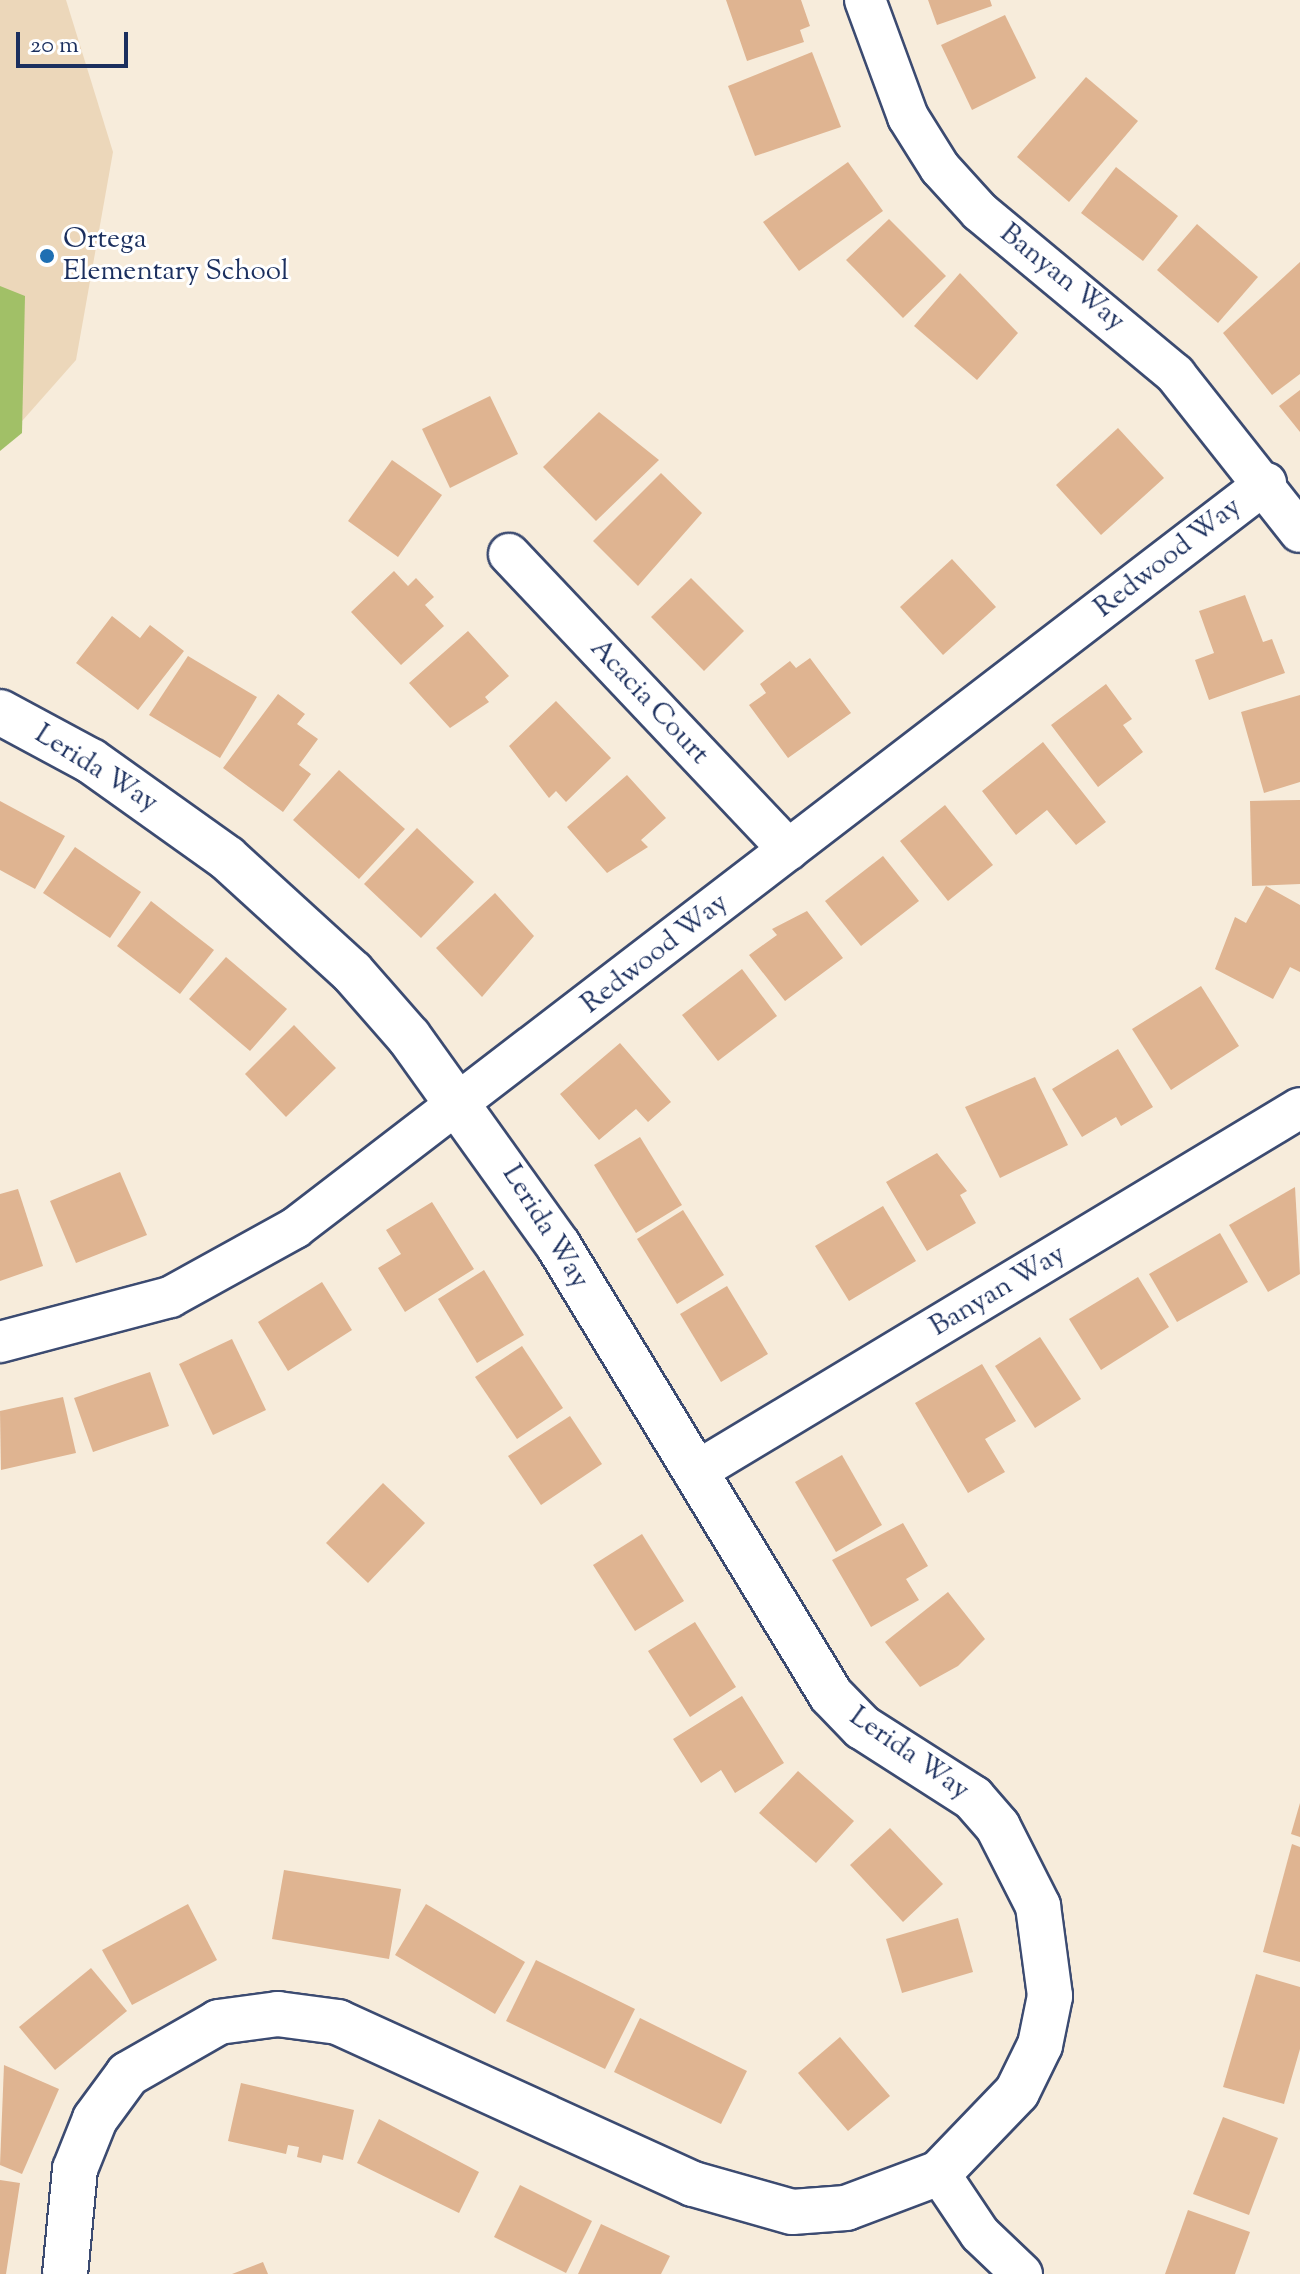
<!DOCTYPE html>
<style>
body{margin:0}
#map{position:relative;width:1300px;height:2274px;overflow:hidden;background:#f7ecdb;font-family:"Sorts Mill Goudy",serif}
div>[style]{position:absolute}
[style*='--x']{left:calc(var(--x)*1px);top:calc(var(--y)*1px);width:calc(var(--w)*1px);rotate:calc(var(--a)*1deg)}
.built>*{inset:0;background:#ecd7ba}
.green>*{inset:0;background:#a1c067}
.building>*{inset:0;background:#dfb491}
.roads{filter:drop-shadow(2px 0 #3c4b71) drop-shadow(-2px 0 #3c4b71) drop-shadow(0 2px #3c4b71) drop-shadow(0 -2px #3c4b71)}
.street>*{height:40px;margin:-20px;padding:0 20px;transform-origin:20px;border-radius:20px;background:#fff}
.secondary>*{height:44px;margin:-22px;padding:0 22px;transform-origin:22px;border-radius:22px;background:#fff}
.dots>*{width:22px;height:22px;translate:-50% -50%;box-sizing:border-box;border:4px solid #fff;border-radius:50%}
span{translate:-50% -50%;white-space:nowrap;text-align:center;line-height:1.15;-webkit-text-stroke:6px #fff;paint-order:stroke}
.poi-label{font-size:28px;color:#1b2f5e}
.left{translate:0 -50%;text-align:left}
.street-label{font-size:28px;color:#1b2f5e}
.scale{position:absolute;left:16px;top:32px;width:112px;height:36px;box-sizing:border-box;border:4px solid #1b2f5e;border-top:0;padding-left:10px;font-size:24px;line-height:28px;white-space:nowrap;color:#1b2f5e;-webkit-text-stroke:6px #fff;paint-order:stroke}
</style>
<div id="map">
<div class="built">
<div style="clip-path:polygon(0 0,66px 0,113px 152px,76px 360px,0 446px)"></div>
</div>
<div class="green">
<div style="clip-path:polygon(0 286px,25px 296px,22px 433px,0 451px)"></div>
</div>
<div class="building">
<div style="clip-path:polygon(726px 0,801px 0,810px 26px,800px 30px,804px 42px,747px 61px)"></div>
<div style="clip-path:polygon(928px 0,990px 0,992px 6px,937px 25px)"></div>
<div style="clip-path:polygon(1005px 15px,1036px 78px,972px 110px,941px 45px)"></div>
<div style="clip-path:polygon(812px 52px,841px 127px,755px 156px,728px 86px)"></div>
<div style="clip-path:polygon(1086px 77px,1138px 121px,1069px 202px,1017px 157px)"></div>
<div style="clip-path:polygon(848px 162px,883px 211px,799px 271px,763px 222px)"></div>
<div style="clip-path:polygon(1116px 167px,1178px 216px,1143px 261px,1081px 213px)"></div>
<div style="clip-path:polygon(889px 219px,946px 276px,903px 318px,846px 260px)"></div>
<div style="clip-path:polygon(1197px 224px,1258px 277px,1218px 323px,1157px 270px)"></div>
<div style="clip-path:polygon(1300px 262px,1300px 374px,1272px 395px,1223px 333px)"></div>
<div style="clip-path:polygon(960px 273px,1018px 333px,977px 380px,914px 326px)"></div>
<div style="clip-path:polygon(1300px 390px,1300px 432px,1279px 406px)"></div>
<div style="clip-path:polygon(490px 396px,518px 454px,450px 488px,422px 429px)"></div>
<div style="clip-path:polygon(599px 412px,659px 460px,596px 521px,543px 467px)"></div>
<div style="clip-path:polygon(1118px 428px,1164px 478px,1101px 535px,1056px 485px)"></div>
<div style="clip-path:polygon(392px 460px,442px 495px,398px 557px,348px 521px)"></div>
<div style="clip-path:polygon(661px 473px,702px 513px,638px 586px,593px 541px)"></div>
<div style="clip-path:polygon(952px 559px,996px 607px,943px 655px,900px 607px)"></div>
<div style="clip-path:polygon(394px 571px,408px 586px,416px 578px,434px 597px,425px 605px,444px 626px,401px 665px,351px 612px)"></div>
<div style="clip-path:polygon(691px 578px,744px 631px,704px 671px,651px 617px)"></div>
<div style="clip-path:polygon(1245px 595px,1263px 642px,1272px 639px,1285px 673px,1209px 700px,1195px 660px,1214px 653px,1199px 611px)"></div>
<div style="clip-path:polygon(112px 616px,140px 638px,150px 625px,184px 651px,138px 710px,76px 663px)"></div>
<div style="clip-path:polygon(468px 631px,509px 676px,485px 697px,489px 702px,450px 728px,409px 683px)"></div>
<div style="clip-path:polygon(188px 656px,257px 697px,220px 758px,149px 715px)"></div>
<div style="clip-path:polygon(810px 658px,851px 713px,788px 758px,749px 705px,766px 693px,760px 684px,790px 661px,796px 668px)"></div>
<div style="clip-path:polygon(1106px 684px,1132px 719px,1123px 725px,1143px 752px,1098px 787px,1051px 725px)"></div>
<div style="clip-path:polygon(278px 694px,305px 714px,297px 724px,318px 739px,299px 765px,311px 774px,283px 812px,223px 768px)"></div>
<div style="clip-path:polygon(1300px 695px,1300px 782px,1264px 793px,1241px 712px)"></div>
<div style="clip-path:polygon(556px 701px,611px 758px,566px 802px,556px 791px,549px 798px,509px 746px)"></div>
<div style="clip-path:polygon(1043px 742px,1106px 822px,1076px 845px,1047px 810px,1016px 835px,982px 791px)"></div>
<div style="clip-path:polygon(339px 770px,405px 829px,359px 879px,293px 820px)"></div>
<div style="clip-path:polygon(627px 775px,666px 818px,641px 840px,648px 847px,607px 873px,567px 827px)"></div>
<div style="clip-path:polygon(1300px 800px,1300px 884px,1252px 886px,1250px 801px)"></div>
<div style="clip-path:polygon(0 801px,65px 836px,35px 889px,0 870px)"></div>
<div style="clip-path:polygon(945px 805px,993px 865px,948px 901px,900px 841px)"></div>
<div style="clip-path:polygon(417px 828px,474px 882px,421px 938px,364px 884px)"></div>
<div style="clip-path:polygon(75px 847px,141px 892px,110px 938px,43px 893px)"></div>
<div style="clip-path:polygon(883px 856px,919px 901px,861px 946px,825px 901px)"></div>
<div style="clip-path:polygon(1266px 886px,1300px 905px,1300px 972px,1290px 967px,1273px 999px,1215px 969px,1235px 917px,1246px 923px)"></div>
<div style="clip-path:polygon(495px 893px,534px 936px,482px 997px,436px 948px)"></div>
<div style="clip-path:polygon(151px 901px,214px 950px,180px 994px,117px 946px)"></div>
<div style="clip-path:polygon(807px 911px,843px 958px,785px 1001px,749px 955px,777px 935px,772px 929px)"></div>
<div style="clip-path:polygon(226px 957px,287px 1009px,250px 1051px,189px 999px)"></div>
<div style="clip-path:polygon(742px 969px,777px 1016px,718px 1061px,682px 1015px)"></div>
<div style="clip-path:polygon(1201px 986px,1239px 1046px,1171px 1090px,1132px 1029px)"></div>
<div style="clip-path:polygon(294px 1025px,336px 1068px,286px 1117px,245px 1074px)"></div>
<div style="clip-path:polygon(620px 1043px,671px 1102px,648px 1122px,636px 1109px,599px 1140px,560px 1094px)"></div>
<div style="clip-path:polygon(1118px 1049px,1153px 1107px,1121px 1126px,1116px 1117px,1082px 1137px,1052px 1089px)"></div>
<div style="clip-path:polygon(1035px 1077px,1068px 1145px,1000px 1178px,965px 1107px)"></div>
<div style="clip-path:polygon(640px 1137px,682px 1205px,636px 1233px,594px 1165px)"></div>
<div style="clip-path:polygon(937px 1153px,967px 1191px,960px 1195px,976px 1223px,927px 1251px,886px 1182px)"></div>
<div style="clip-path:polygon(120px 1172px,147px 1235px,76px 1263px,50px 1201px)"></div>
<div style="clip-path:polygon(1295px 1187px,1300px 1274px,1268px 1292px,1229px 1225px)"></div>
<div style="clip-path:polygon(18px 1189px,43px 1266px,0 1281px,0 1194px)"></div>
<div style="clip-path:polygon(432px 1202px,474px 1269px,405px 1312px,378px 1268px,401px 1254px,386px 1230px)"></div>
<div style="clip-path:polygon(883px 1206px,916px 1261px,849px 1301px,815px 1246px)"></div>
<div style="clip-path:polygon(683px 1210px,724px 1275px,677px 1304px,637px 1239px)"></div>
<div style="clip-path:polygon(1220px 1233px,1248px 1282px,1177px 1322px,1149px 1274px)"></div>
<div style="clip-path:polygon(484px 1270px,524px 1335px,477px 1363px,438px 1299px)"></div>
<div style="clip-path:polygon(1138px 1277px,1169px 1327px,1101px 1370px,1069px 1319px)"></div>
<div style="clip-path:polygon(322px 1282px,352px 1330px,288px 1371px,258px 1322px)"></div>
<div style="clip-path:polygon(727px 1286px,768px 1354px,721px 1382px,680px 1314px)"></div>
<div style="clip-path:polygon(1040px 1337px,1081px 1399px,1035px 1428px,995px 1366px)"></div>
<div style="clip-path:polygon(232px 1339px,266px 1410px,213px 1435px,179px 1364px)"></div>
<div style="clip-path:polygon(522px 1346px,563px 1408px,517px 1439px,475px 1377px)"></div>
<div style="clip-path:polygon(982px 1364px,1016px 1421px,985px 1439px,1005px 1472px,968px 1493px,915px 1403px)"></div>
<div style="clip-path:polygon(150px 1372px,169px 1426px,93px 1452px,74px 1398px)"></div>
<div style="clip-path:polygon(63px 1397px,76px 1453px,1px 1470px,0 1411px)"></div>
<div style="clip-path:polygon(570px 1416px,602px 1464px,541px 1505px,508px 1456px)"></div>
<div style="clip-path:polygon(842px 1455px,882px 1525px,836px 1552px,795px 1482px)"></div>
<div style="clip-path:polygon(383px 1483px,425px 1523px,368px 1583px,326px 1543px)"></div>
<div style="clip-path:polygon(903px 1523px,928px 1566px,906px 1579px,919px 1600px,871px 1627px,832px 1560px)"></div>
<div style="clip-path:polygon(642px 1534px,684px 1601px,635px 1631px,593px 1565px)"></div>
<div style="clip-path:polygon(948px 1592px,985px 1639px,958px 1666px,920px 1687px,885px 1642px)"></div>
<div style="clip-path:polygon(695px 1622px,736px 1687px,690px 1717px,648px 1651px)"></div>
<div style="clip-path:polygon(742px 1696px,784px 1763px,735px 1793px,721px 1770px,701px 1783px,673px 1739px)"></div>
<div style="clip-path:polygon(798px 1771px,854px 1821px,816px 1863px,759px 1813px)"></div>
<div style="clip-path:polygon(1300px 1803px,1300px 1837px,1291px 1834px)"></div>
<div style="clip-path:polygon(890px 1828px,943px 1884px,903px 1922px,850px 1865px)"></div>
<div style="clip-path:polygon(1292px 1844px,1300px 1847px,1300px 1962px,1263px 1952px)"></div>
<div style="clip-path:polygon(284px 1870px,401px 1889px,389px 1959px,272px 1939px)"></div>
<div style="clip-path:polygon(188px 1904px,217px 1960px,132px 2005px,102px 1950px)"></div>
<div style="clip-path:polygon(426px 1904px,525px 1962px,495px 2014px,395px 1955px)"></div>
<div style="clip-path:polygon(958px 1918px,973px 1972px,902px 1993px,886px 1939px)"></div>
<div style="clip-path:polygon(536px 1960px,635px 2009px,605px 2069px,506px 2021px)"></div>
<div style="clip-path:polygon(91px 1968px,127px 2011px,55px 2070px,19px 2027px)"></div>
<div style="clip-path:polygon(1256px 1974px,1300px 1987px,1300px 2049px,1284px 2104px,1223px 2087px)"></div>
<div style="clip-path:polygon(640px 2018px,747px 2071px,721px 2124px,614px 2072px)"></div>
<div style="clip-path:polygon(840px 2037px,890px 2096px,848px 2131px,798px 2073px)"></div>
<div style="clip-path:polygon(4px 2065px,59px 2089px,22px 2174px,0 2165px)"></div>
<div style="clip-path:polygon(241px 2083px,354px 2110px,343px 2160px,323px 2155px,321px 2163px,297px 2157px,299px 2147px,288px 2145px,286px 2154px,228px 2141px)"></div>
<div style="clip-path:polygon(1223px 2117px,1278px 2138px,1249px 2215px,1193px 2194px)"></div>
<div style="clip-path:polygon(379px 2119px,479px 2172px,459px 2213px,357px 2163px)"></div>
<div style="clip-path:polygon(0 2180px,20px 2183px,6px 2274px,0 2274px)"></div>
<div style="clip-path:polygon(520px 2185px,592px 2221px,566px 2273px,494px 2237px)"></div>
<div style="clip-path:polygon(1188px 2210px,1250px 2232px,1235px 2274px,1165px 2274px)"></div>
<div style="clip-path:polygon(601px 2224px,670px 2256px,661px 2274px,578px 2274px)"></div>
<div style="clip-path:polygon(263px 2262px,268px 2274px,232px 2274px)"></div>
</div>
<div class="roads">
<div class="street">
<div style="--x:865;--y:0;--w:125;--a:69.8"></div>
<div style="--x:908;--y:117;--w:60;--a:57.9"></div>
<div style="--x:940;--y:168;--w:59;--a:47.7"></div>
<div style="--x:980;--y:212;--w:254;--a:39.7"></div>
<div style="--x:1175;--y:374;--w:201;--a:51.7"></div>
<div style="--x:509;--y:554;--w:407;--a:46.6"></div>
<div style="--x:0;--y:1342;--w:176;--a:-14.8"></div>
<div style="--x:170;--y:1297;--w:143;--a:-28.9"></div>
<div style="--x:295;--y:1228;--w:1224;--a:-37.5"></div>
<div style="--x:694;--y:1473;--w:707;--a:-31.06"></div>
<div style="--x:939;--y:2173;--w:73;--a:56.1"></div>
<div style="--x:980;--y:2234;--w:58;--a:43.6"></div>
</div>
<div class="secondary">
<div style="--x:0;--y:712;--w:103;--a:28.3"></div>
<div style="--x:91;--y:761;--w:167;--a:35.5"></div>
<div style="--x:227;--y:858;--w:169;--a:42.4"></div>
<div style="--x:352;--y:972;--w:86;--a:48.8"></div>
<div style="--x:409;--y:1037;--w:256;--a:54.4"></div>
<div style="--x:558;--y:1245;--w:526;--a:58.76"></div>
<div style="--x:831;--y:1695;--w:45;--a:45.9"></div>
<div style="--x:862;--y:1727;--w:132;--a:32.6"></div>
<div style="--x:973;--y:1798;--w:38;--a:49"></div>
<div style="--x:998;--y:1827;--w:89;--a:63.1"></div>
<div style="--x:1038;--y:1906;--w:91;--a:82.4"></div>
<div style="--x:1050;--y:1996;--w:50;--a:101.5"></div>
<div style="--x:1040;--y:2045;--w:52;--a:116.1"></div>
<div style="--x:1017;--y:2092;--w:112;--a:133.9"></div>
<div style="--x:939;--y:2173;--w:99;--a:159.4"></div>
<div style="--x:846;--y:2208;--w:54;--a:175.8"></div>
<div style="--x:792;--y:2212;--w:103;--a:-164.2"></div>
<div style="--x:693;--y:2184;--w:390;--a:-155.5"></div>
<div style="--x:338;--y:2022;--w:61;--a:-172.4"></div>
<div style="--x:278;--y:2014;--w:60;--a:172.3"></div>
<div style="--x:219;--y:2022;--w:105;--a:150.3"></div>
<div style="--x:128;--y:2074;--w:56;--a:126.3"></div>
<div style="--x:95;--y:2119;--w:54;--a:111.8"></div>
<div style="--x:75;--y:2169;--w:105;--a:95.4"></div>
</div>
</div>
<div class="dots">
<div style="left:47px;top:256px;background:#1f6fb2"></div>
</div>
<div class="poi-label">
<span class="left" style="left:63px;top:256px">Ortega<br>Elementary School</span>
</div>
<div class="street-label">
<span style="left:1062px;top:278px;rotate:39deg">Banyan Way</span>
<span style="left:1168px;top:558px;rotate:-38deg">Redwood Way</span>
<span style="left:649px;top:702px;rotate:47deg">Acacia Court</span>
<span style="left:96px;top:769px;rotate:32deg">Lerida Way</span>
<span style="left:655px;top:954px;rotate:-38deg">Redwood Way</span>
<span style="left:545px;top:1227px;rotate:58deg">Lerida Way</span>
<span style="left:998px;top:1291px;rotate:-31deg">Banyan Way</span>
<span style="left:909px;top:1754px;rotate:35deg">Lerida Way</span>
</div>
<div class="scale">20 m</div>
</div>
